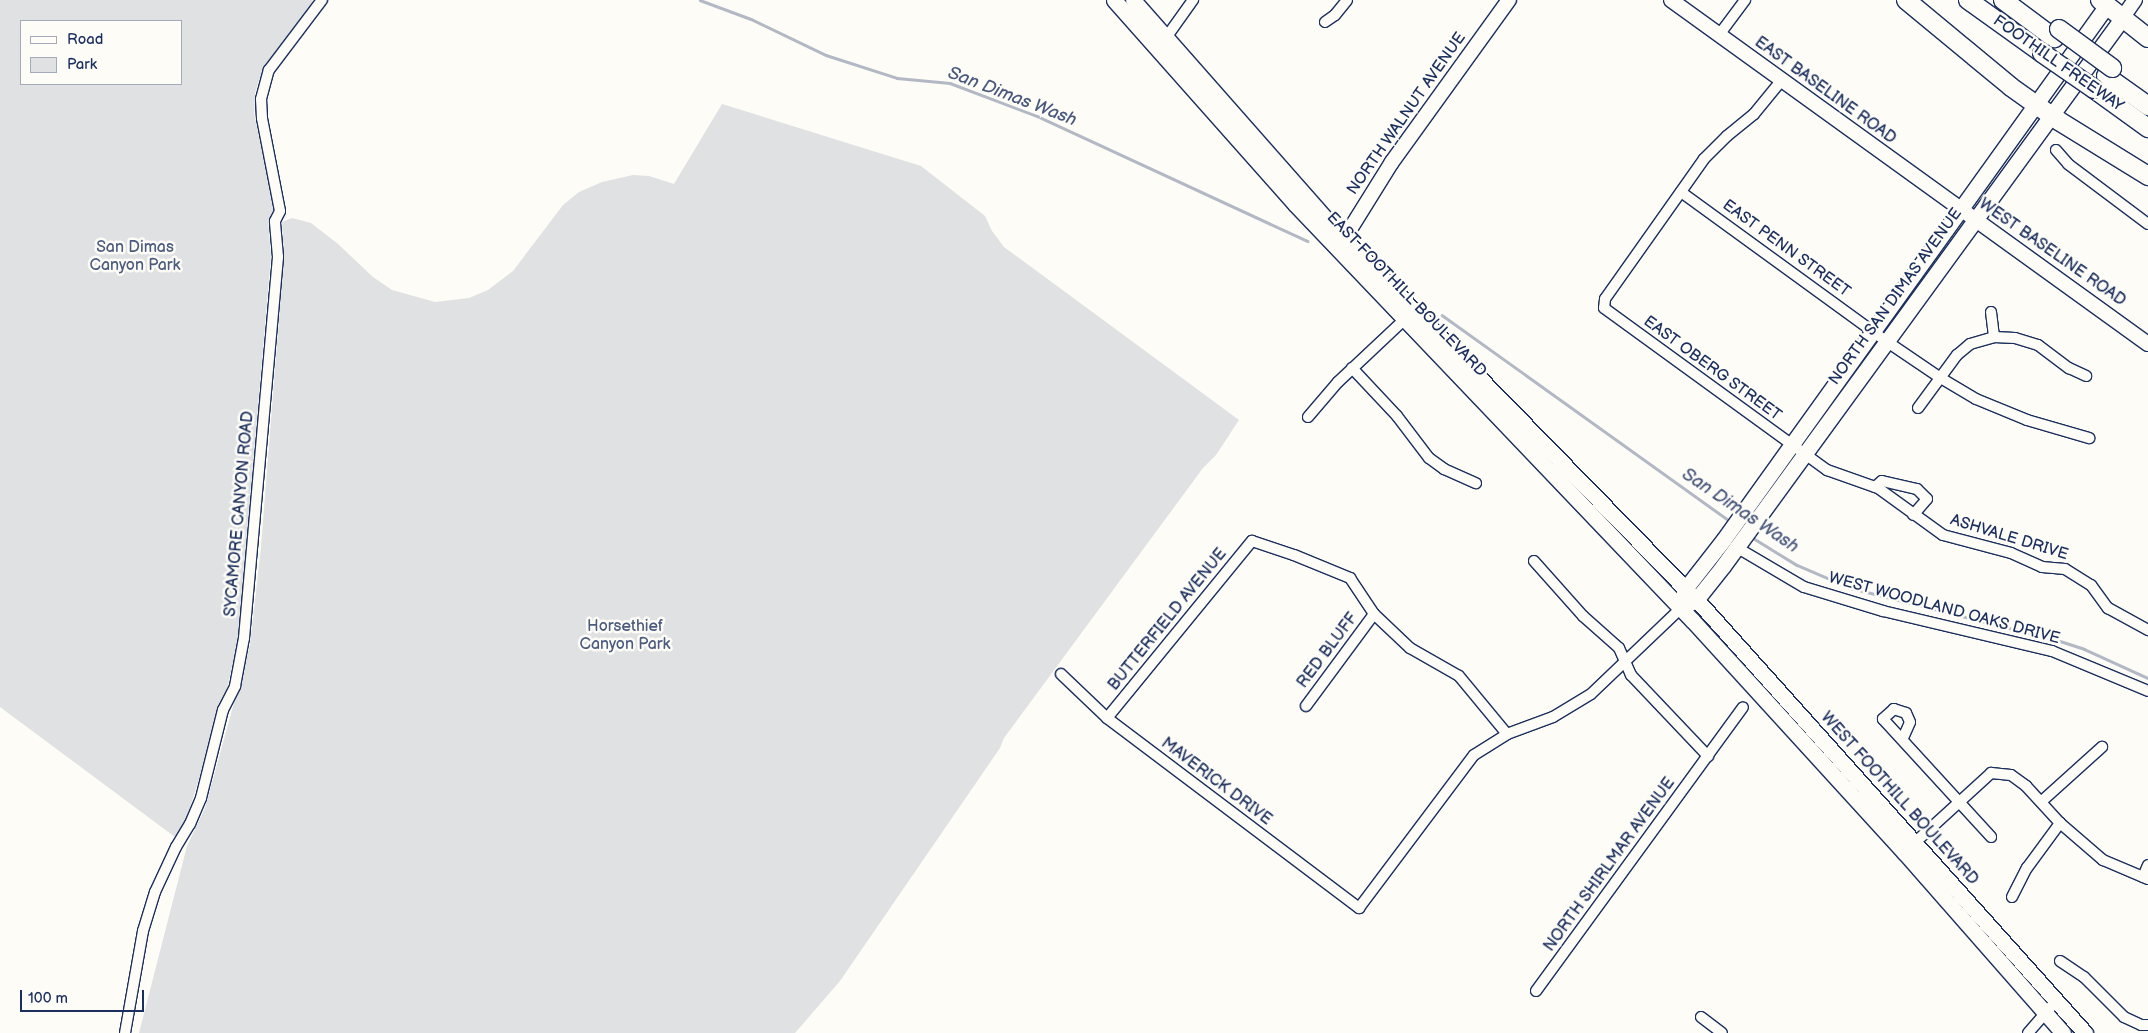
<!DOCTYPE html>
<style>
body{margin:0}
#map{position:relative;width:2148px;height:1033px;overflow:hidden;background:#fdfcf7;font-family:"Balsamiq Sans",sans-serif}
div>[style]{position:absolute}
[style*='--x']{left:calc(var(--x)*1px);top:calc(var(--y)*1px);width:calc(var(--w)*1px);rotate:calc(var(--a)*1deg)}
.green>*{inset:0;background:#e0e1e3}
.stream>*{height:2.5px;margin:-1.25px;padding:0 1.25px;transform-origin:1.25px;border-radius:1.25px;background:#b3b8c5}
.roads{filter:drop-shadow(1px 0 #1b2f5e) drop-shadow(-1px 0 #1b2f5e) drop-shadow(0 1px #1b2f5e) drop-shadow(0 -1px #1b2f5e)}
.minor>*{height:10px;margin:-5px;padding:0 5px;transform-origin:5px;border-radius:5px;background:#fdfcf7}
.secondary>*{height:14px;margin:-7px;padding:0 7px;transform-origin:7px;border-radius:7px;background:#fdfcf7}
.primary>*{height:15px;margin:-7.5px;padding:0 7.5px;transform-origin:7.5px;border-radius:7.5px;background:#fdfcf7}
.motorway>*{height:18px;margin:-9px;padding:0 9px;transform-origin:9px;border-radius:9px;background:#fdfcf7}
.bridges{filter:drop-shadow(1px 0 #1b2f5e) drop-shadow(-1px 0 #1b2f5e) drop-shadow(0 1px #1b2f5e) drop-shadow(0 -1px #1b2f5e)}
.motorway-bridge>*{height:18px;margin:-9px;padding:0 9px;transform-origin:9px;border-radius:9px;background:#fdfcf7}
span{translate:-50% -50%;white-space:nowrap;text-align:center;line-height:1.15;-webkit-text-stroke:5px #fdfcf7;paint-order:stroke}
.street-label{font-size:16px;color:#1b2f5e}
.park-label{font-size:16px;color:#4c5c7f}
.water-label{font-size:18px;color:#49587d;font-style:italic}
.legend{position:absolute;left:20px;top:20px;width:162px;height:65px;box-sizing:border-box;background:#fdfcf7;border:1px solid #a3aaba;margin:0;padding:6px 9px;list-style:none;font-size:15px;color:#1b2f5e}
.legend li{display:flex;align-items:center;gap:10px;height:25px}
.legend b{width:25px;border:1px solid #a3aaba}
.scale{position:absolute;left:20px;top:990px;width:124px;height:22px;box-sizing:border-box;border:2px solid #1b2f5e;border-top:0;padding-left:6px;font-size:15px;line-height:18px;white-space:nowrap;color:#1b2f5e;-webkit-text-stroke:4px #fdfcf7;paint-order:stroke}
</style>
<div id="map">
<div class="green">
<div style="clip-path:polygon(evenodd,0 0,313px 0,307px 12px,262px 71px,255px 93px,254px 113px,274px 208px,268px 221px,271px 256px,238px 641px,228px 684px,195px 792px,185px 822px,175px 837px,0 707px,0 0,21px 21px,181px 21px,181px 84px,21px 84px,21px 21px)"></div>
<div style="clip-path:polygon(722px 104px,921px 166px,985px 216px,992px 231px,1004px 247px,1239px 420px,1216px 455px,1203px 468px,1004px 738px,1000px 748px,840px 981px,795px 1033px,139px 1033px,187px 846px,205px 808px,250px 645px,261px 547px,284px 255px,282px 222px,292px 218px,311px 223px,338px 244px,373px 277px,392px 290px,435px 302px,469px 298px,488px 290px,513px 271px,563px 205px,579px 192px,602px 182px,633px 175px,649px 176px,674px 184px)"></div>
</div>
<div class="stream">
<div style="--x:700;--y:0;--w:54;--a:20.4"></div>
<div style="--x:751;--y:19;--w:83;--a:25.6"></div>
<div style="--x:826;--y:55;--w:75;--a:17.9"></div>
<div style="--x:897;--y:78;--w:53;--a:5.4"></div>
<div style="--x:950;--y:83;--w:93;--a:20.8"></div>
<div style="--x:1037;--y:116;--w:298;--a:24.8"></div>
<div style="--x:1442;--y:315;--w:354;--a:35.6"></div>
<div style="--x:1750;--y:536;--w:55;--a:31.7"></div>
<div style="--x:1797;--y:565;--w:59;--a:23.1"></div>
<div style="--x:1851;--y:588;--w:212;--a:14.2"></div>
<div style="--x:2057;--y:640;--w:28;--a:18"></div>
<div style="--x:2084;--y:649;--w:70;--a:24.4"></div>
</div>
<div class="roads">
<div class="minor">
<div style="--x:1325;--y:22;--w:12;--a:-35"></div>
<div style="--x:1335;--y:15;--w:19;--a:-51"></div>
<div style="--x:1719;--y:35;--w:44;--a:-53.4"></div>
<div style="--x:1163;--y:42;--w:52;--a:-54.5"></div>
<div style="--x:1781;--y:81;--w:43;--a:129.3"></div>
<div style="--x:1754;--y:114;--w:35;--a:141"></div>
<div style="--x:1727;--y:136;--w:33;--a:135"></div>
<div style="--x:1704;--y:159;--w:171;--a:125.3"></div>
<div style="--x:1605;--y:299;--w:9;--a:96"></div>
<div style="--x:1604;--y:308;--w:276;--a:36"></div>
<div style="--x:1827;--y:470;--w:54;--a:19.4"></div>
<div style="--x:1878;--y:488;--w:80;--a:35.9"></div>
<div style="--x:1943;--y:535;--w:70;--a:14.8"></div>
<div style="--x:2011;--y:553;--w:34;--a:24"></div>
<div style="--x:2042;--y:567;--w:23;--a:5"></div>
<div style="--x:2065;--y:569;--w:31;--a:32"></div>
<div style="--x:2091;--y:585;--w:29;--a:54"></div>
<div style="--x:2108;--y:608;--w:46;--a:28.8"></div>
<div style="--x:2056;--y:150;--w:18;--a:49"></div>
<div style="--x:2068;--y:164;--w:100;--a:36.9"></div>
<div style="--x:1681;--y:192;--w:253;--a:36"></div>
<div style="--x:1886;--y:341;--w:64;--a:34.2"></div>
<div style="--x:1939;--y:377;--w:43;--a:30.7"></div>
<div style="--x:1976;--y:399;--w:55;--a:22.4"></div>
<div style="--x:2027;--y:420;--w:65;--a:16.2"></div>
<div style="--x:1991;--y:312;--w:25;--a:83"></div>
<div style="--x:1352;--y:368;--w:66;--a:46.8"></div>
<div style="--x:1397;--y:416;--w:53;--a:52.7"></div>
<div style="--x:1429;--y:458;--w:19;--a:36"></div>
<div style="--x:1444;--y:469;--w:35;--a:24"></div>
<div style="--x:1918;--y:408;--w:66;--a:-53.7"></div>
<div style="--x:1957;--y:355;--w:17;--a:-40"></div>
<div style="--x:1970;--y:344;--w:25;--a:-16"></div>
<div style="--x:1994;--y:337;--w:21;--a:3"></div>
<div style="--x:2015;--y:338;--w:24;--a:17"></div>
<div style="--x:2038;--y:345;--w:39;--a:37"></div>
<div style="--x:2069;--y:368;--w:19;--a:25"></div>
<div style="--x:1308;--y:417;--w:46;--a:-49.4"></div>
<div style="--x:1338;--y:382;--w:98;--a:-43.3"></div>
<div style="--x:1875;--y:487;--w:9;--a:-41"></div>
<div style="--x:1882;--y:481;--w:36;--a:13"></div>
<div style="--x:1917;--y:489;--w:14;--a:45"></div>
<div style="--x:1927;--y:499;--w:21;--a:131"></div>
<div style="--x:1736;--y:547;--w:79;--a:30.5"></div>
<div style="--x:1804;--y:587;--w:83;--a:16.9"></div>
<div style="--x:1883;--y:611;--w:174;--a:13.3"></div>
<div style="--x:2052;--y:651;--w:104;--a:22.6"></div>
<div style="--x:1534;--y:561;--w:74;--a:48.3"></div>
<div style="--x:1583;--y:616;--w:48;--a:41.6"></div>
<div style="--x:1619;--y:648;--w:30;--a:66"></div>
<div style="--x:1631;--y:675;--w:112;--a:46.5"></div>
<div style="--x:1061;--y:674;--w:64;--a:43.7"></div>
<div style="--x:1107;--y:718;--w:316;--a:37"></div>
<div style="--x:1359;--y:908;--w:191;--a:-53.1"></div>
<div style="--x:1474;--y:755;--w:39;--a:-32"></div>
<div style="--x:1507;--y:734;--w:49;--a:-20.3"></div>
<div style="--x:1553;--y:717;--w:44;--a:-31.2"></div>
<div style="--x:1591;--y:694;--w:124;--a:-43.7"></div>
<div style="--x:1306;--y:706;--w:114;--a:-53.5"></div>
<div style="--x:1107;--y:718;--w:229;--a:-50.7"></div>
<div style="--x:1252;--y:541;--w:44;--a:18.4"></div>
<div style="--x:1294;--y:555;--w:61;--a:22.3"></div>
<div style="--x:1350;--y:578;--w:43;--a:56.3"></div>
<div style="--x:1374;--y:614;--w:50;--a:43.4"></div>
<div style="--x:1410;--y:648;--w:56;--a:29.7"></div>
<div style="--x:1459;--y:676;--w:75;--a:50.4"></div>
<div style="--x:1903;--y:738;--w:17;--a:-66"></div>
<div style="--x:1910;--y:722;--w:10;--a:-114"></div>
<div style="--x:1906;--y:713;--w:13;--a:-162"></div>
<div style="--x:1894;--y:709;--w:15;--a:138"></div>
<div style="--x:1883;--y:719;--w:160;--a:47.5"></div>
<div style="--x:2042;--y:801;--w:81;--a:-42"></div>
<div style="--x:1910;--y:847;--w:110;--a:-42.4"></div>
<div style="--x:1991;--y:773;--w:20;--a:6"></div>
<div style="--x:2011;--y:775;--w:19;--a:36"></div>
<div style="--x:2026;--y:786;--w:50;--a:47.4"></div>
<div style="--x:2060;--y:823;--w:57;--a:40.7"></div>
<div style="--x:2103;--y:860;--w:49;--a:22.9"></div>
<div style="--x:2143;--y:877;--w:13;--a:-67"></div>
<div style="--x:2012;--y:897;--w:33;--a:-63"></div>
<div style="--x:2027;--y:868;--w:56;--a:-53.7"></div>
<div style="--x:2060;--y:961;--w:29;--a:34"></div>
<div style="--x:2084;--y:977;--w:57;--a:45"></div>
<div style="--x:2124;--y:1017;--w:19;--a:25"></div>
<div style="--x:2141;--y:1025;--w:7;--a:0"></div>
<div style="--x:1536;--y:991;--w:351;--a:-53.9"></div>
<div style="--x:1701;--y:1017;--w:26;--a:37"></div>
<div style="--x:125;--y:1033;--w:104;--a:-80"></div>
<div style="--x:143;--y:931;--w:41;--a:-72.9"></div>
<div style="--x:155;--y:892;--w:50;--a:-65"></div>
<div style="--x:176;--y:847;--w:27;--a:-59"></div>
<div style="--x:190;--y:824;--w:28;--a:-67"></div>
<div style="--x:201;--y:798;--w:91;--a:-76"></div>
<div style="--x:223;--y:710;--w:27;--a:-63"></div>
<div style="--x:235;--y:686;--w:49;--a:-79.4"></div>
<div style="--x:244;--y:638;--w:383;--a:-84.9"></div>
<div style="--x:278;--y:257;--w:36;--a:-95"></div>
<div style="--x:275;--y:221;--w:11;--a:-63"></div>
<div style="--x:280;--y:211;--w:95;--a:-101"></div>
<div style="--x:262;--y:118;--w:19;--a:-93"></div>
<div style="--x:261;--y:99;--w:30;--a:-75"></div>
<div style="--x:269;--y:70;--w:88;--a:-52.9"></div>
<div style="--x:2028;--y:1033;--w:43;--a:-48.8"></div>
</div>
<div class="secondary">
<div style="--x:1671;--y:0;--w:588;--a:35.8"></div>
<div style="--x:2123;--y:17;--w:21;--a:-55"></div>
<div style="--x:1339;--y:247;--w:100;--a:-58.1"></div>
<div style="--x:1392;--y:162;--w:200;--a:-54.2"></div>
</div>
<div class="primary">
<div style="--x:1114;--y:0;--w:273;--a:48.4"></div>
<div style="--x:1295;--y:204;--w:576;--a:46.34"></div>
<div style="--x:1693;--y:621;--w:313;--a:47.6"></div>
<div style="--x:1904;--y:852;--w:241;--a:48.7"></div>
<div style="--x:1133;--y:0;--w:317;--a:48.6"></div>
<div style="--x:1343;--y:238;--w:517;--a:45.71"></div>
<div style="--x:1704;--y:608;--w:571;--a:48.12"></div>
<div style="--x:1683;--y:597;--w:8;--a:-76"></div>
<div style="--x:1685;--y:589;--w:63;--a:-52"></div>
<div style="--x:1724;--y:539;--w:657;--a:-54.35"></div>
<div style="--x:1688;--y:604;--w:9;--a:-27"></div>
<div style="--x:1696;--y:600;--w:43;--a:-51.5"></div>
<div style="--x:1723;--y:566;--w:679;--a:-53.92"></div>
</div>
<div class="motorway">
<div style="--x:1906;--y:0;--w:136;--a:39.6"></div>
<div style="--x:2011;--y:87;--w:59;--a:35.3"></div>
<div style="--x:2059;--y:121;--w:105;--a:31.7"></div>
<div style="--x:1968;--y:0;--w:91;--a:35.6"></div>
<div style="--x:2003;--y:0;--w:64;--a:36.7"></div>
<div style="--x:2100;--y:0;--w:61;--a:38.4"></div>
<div style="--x:2106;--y:76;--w:52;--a:35.5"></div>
<div style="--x:2094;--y:89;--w:67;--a:35.8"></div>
</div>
</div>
<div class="bridges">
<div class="motorway-bridge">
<div style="--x:2059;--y:29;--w:66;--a:36.3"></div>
<div style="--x:2042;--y:53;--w:63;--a:34.7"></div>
</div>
</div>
<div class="street-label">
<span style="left:2058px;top:64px;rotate:35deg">FOOTHILL FREEWAY</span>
<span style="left:1825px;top:91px;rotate:36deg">EAST BASELINE ROAD</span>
<span style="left:1407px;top:114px;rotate:-55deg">NORTH WALNUT AVENUE</span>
<span style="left:1786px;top:249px;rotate:36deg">EAST PENN STREET</span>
<span style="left:2052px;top:253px;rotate:35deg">WEST BASELINE ROAD</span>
<span style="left:1406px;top:295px;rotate:46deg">EAST FOOTHILL BOULEVARD</span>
<span style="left:1896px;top:297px;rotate:-54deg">NORTH SAN DIMAS AVENUE</span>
<span style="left:1712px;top:369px;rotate:36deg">EAST OBERG STREET</span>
<span style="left:240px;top:514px;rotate:-85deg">SYCAMORE CANYON ROAD</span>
<span style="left:2009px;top:538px;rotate:17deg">ASHVALE DRIVE</span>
<span style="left:1944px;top:609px;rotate:15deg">WEST WOODLAND OAKS DRIVE</span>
<span style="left:1168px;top:620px;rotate:-51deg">BUTTERFIELD AVENUE</span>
<span style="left:1328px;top:651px;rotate:-53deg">RED BLUFF</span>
<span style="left:1216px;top:782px;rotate:37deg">MAVERICK DRIVE</span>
<span style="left:1899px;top:799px;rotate:48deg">WEST FOOTHILL BOULEVARD</span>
<span style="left:1610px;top:865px;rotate:-54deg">NORTH SHIRLMAR AVENUE</span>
</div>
<div class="park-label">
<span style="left:135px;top:257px">San Dimas<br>Canyon Park</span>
<span style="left:625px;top:636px">Horsethief<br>Canyon Park</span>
</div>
<div class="water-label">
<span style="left:1012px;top:97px;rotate:21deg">San Dimas Wash</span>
<span style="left:1740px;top:511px;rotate:34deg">San Dimas Wash</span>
</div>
<ul class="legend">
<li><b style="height:6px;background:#fdfcf7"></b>Road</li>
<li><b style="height:14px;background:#e0e1e3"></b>Park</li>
</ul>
<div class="scale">100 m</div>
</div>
